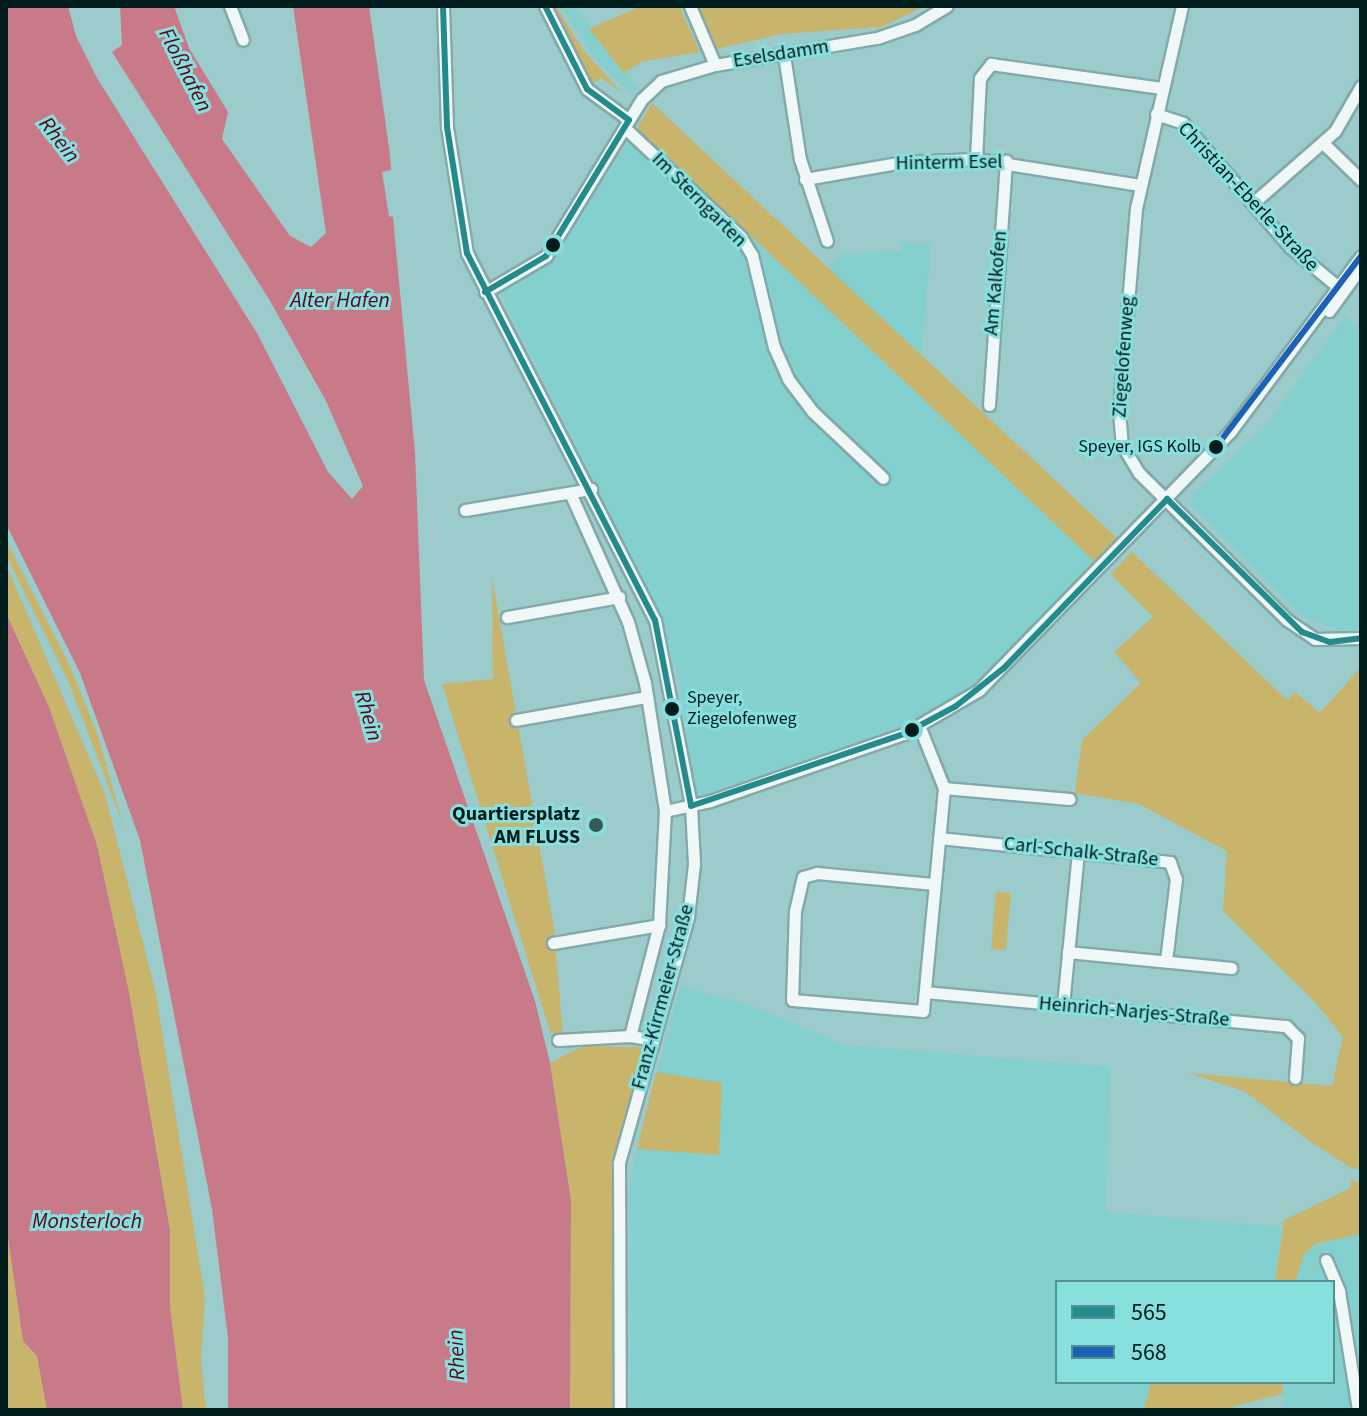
<!DOCTYPE html>
<meta charset="utf-8">
<style>
body{margin:0}
#map{position:relative;width:1367px;height:1416px;overflow:hidden;background:#9bcbca;font-family:"Source Sans 3",sans-serif}
div>[style]{position:absolute}
[style*='--x']{left:calc(var(--x)*1px);top:calc(var(--y)*1px);width:calc(var(--w)*1px);rotate:calc(var(--a)*1deg)}
.built>*{inset:0;background:#83d0cf}
.green>*{inset:0;background:#c8b46b}
.water>*{inset:0;background:#c87a88}
.roads{filter:drop-shadow(2px 0 #83a9a9) drop-shadow(-2px 0 #83a9a9) drop-shadow(0 2px #83a9a9) drop-shadow(0 -2px #83a9a9)}
.minor>*{height:11px;margin:-5.5px;padding:0 5.5px;transform-origin:5.5px;border-radius:5.5px;background:#f0f7f7}
.bus-1>*{height:6px;margin:-3px;padding:0 3px;transform-origin:3px;border-radius:3px;background:#238b8c}
.bus-2>*{height:6px;margin:-3px;padding:0 3px;transform-origin:3px;border-radius:3px;background:#1b62b7}
.dots>*{width:22px;height:22px;translate:-50% -50%;box-sizing:border-box;border:4px solid #87dfde;border-radius:50%}
span{translate:-50% -50%;white-space:nowrap;text-align:center;line-height:1.15;-webkit-text-stroke:6px #87dfde;paint-order:stroke}
.bus-label{font-size:18px;color:#011c1c}
.right{translate:-100% -50%;text-align:right}
.left{translate:0 -50%;text-align:left}
.street-label{font-size:20px;color:#011c1c}
.poi-label{font-size:20px;color:#011c1c;font-weight:700}
.water-label{font-size:22px;color:#5c051c;font-style:italic}
.frame{position:absolute;inset:0;border:8px solid #011c1c;pointer-events:none}
.legend{position:absolute;left:1055px;top:1280px;width:280px;height:104px;box-sizing:border-box;background:#87dfde;border:2px solid #519190;margin:0;padding:10px 14px;list-style:none;font-size:24px;color:#011c1c}
.legend li{display:flex;align-items:center;gap:16px;height:40px}
.legend b{width:40px;border:2px solid #519190}
</style>
<div id="map">
<div class="built">
<div style="clip-path:polygon(561px 6px,574px 6px,638px 89px,632px 95px,595px 58px)"></div>
<div style="clip-path:polygon(637px 128px,1096px 563px,973px 688px,925px 719px,695px 797px,679px 680px,657px 607px,500px 293px,554px 258px)"></div>
<div style="clip-path:polygon(902px 241px,931px 245px,921px 358px,826px 270px,841px 254px,900px 251px)"></div>
<div style="clip-path:polygon(1345px 316px,1361px 329px,1361px 629px,1347px 632px,1303px 617px,1191px 505px,1192px 495px,1265px 427px)"></div>
<div style="clip-path:polygon(680px 987px,746px 1004px,844px 1045px,1110px 1067px,1106px 1212px,1282px 1227px,1275px 1282px,1057px 1282px,1057px 1382px,1151px 1382px,1144px 1410px,630px 1410px,630px 1177px)"></div>
<div style="clip-path:polygon(1361px 1234px,1361px 1410px,1284px 1410px,1283px 1382px,1333px 1382px,1333px 1282px,1295px 1282px,1304px 1255px,1315px 1244px)"></div>
</div>
<div class="green">
<div style="clip-path:polygon(549px 6px,556px 6px,583px 50px,621px 92px,602px 78px,593px 83px)"></div>
<div style="clip-path:polygon(641px 6px,679px 6px,700px 52px,641px 62px,624px 73px,589px 29px)"></div>
<div style="clip-path:polygon(696px 6px,925px 6px,881px 27px,781px 34px,716px 49px)"></div>
<div style="clip-path:polygon(652px 103px,1119px 540px,1096px 563px,637px 128px)"></div>
<div style="clip-path:polygon(6px 540px,70px 666px,98px 736px,124px 827px,69px 683px,6px 555px)"></div>
<div style="clip-path:polygon(1132px 552px,1287px 700px,1295px 692px,1320px 713px,1361px 667px,1361px 1168px,1353px 1169px,1311px 1142px,1244px 1091px,1189px 1073px,1332px 1086px,1343px 1037px,1314px 1001px,1223px 911px,1227px 851px,1139px 804px,1075px 793px,1082px 740px,1141px 683px,1114px 652px,1153px 617px,1111px 574px)"></div>
<div style="clip-path:polygon(6px 565px,105px 794px,156px 994px,205px 1297px,201px 1360px,206px 1410px,183px 1410px,170px 1307px,170px 1230px,129px 992px,97px 845px,49px 707px,6px 613px)"></div>
<div style="clip-path:polygon(492px 578px,554px 928px,563px 1037px,550px 1032px,442px 684px,493px 679px)"></div>
<div style="clip-path:polygon(996px 892px,1011px 893px,1006px 950px,991px 949px)"></div>
<div style="clip-path:polygon(583px 1046px,645px 1047px,612px 1180px,614px 1410px,570px 1410px,571px 1201px,550px 1063px)"></div>
<div style="clip-path:polygon(656px 1072px,722px 1083px,719px 1155px,637px 1149px)"></div>
<div style="clip-path:polygon(1352px 1179px,1361px 1185px,1361px 1234px,1315px 1244px,1304px 1255px,1295px 1282px,1275px 1282px,1284px 1220px,1349px 1189px)"></div>
<div style="clip-path:polygon(6px 1224px,23px 1341px,37px 1356px,47px 1410px,6px 1410px)"></div>
<div style="clip-path:polygon(1151px 1382px,1283px 1382px,1282px 1394px,1220px 1410px,1144px 1410px)"></div>
</div>
<div class="water">
<div style="clip-path:polygon(6px 6px,68px 6px,76px 36px,97px 78px,257px 333px,328px 472px,352px 499px,363px 486px,326px 401px,269px 299px,112px 52px,122px 45px,120px 6px,174px 6px,189px 48px,228px 112px,222px 139px,290px 236px,311px 247px,326px 233px,293px 6px,369px 6px,390px 155px,391px 170px,382px 172px,389px 216px,393px 217px,415px 453px,424px 680px,535px 1001px,550px 1063px,571px 1201px,570px 1410px,228px 1410px,228px 1338px,212px 1209px,140px 840px,80px 673px,6px 524px)"></div>
<div style="clip-path:polygon(6px 613px,49px 707px,97px 845px,129px 992px,170px 1230px,170px 1307px,183px 1410px,47px 1410px,37px 1356px,23px 1341px,6px 1224px)"></div>
</div>
<div class="roads">
<div class="minor">
<div style="--x:230;--y:6;--w:36;--a:69"></div>
<div style="--x:443;--y:6;--w:121;--a:88.1"></div>
<div style="--x:447;--y:127;--w:128;--a:81"></div>
<div style="--x:467;--y:253;--w:412;--a:62.9"></div>
<div style="--x:655;--y:620;--w:189;--a:79"></div>
<div style="--x:691;--y:806;--w:58;--a:87"></div>
<div style="--x:694;--y:864;--w:53;--a:96.5"></div>
<div style="--x:688;--y:917;--w:255;--a:105.7"></div>
<div style="--x:619;--y:1163;--w:247;--a:89.8"></div>
<div style="--x:545;--y:6;--w:93;--a:63.2"></div>
<div style="--x:587;--y:89;--w:52;--a:36.4"></div>
<div style="--x:690;--y:6;--w:64;--a:67"></div>
<div style="--x:1182;--y:6;--w:207;--a:102.8"></div>
<div style="--x:1136;--y:208;--w:205;--a:94.8"></div>
<div style="--x:1119;--y:412;--w:33;--a:85"></div>
<div style="--x:1122;--y:445;--w:33;--a:59"></div>
<div style="--x:1139;--y:473;--w:209;--a:44.8"></div>
<div style="--x:1287;--y:620;--w:34;--a:34"></div>
<div style="--x:1315;--y:639;--w:46;--a:-1.2"></div>
<div style="--x:784;--y:55;--w:105;--a:81.3"></div>
<div style="--x:800;--y:159;--w:86;--a:71.8"></div>
<div style="--x:1156;--y:114;--w:28;--a:18"></div>
<div style="--x:1183;--y:123;--w:164;--a:49.2"></div>
<div style="--x:1290;--y:247;--w:61;--a:39.7"></div>
<div style="--x:625;--y:128;--w:159;--a:43.2"></div>
<div style="--x:741;--y:237;--w:21;--a:59"></div>
<div style="--x:752;--y:255;--w:95;--a:76.6"></div>
<div style="--x:774;--y:347;--w:35;--a:66"></div>
<div style="--x:788;--y:379;--w:41;--a:52.9"></div>
<div style="--x:813;--y:412;--w:96;--a:43.3"></div>
<div style="--x:1323;--y:143;--w:53;--a:44.2"></div>
<div style="--x:976;--y:159;--w:81;--a:-87.2"></div>
<div style="--x:980;--y:78;--w:18;--a:-52"></div>
<div style="--x:991;--y:64;--w:172;--a:8"></div>
<div style="--x:805;--y:179;--w:99;--a:-9.8"></div>
<div style="--x:903;--y:162;--w:73;--a:-2.4"></div>
<div style="--x:976;--y:159;--w:166;--a:9"></div>
<div style="--x:1253;--y:203;--w:109;--a:-41.3"></div>
<div style="--x:1335;--y:131;--w:52;--a:-60"></div>
<div style="--x:485;--y:292;--w:71;--a:-30.5"></div>
<div style="--x:546;--y:256;--w:184;--a:-58.6"></div>
<div style="--x:642;--y:99;--w:26;--a:-43"></div>
<div style="--x:661;--y:81;--w:56;--a:-16.5"></div>
<div style="--x:715;--y:65;--w:164;--a:-9.5"></div>
<div style="--x:877;--y:38;--w:40;--a:-18.9"></div>
<div style="--x:915;--y:25;--w:37;--a:-31"></div>
<div style="--x:1329;--y:311;--w:54;--a:-54"></div>
<div style="--x:989;--y:405;--w:245;--a:-86"></div>
<div style="--x:571;--y:495;--w:139;--a:65.8"></div>
<div style="--x:628;--y:622;--w:63;--a:74.4"></div>
<div style="--x:645;--y:683;--w:130;--a:81.1"></div>
<div style="--x:465;--y:510;--w:128;--a:-9.5"></div>
<div style="--x:507;--y:617;--w:114;--a:-10.1"></div>
<div style="--x:516;--y:720;--w:133;--a:-10"></div>
<div style="--x:920;--y:728;--w:65;--a:68.2"></div>
<div style="--x:944;--y:788;--w:224;--a:95.4"></div>
<div style="--x:923;--y:1011;--w:131;--a:-175.2"></div>
<div style="--x:792;--y:1000;--w:89;--a:-88.1"></div>
<div style="--x:795;--y:911;--w:35;--a:-77"></div>
<div style="--x:803;--y:877;--w:15;--a:-16"></div>
<div style="--x:817;--y:873;--w:118;--a:5.4"></div>
<div style="--x:944;--y:788;--w:126;--a:5"></div>
<div style="--x:939;--y:838;--w:232;--a:5.9"></div>
<div style="--x:1170;--y:862;--w:18;--a:71"></div>
<div style="--x:1176;--y:879;--w:83;--a:97"></div>
<div style="--x:553;--y:943;--w:108;--a:-9.6"></div>
<div style="--x:1068;--y:952;--w:164;--a:5.6"></div>
<div style="--x:925;--y:992;--w:363;--a:5.4"></div>
<div style="--x:1286;--y:1026;--w:17;--a:45"></div>
<div style="--x:1298;--y:1038;--w:40;--a:94.3"></div>
<div style="--x:1063;--y:1005;--w:154;--a:-84.4"></div>
<div style="--x:630;--y:1036;--w:24;--a:9"></div>
<div style="--x:558;--y:1040;--w:72;--a:-3.2"></div>
<div style="--x:630;--y:1036;--w:115;--a:-75.4"></div>
<div style="--x:659;--y:925;--w:114;--a:-87"></div>
<div style="--x:665;--y:811;--w:46;--a:-12.5"></div>
<div style="--x:710;--y:801;--w:205;--a:-19.1"></div>
<div style="--x:904;--y:734;--w:87;--a:-30.4"></div>
<div style="--x:979;--y:690;--w:360;--a:-45.8"></div>
<div style="--x:1230;--y:432;--w:219;--a:-53.3"></div>
<div style="--x:1326;--y:1260;--w:34;--a:67"></div>
<div style="--x:1339;--y:1291;--w:121;--a:80.9"></div>
</div>
</div>
<div class="bus-1">
<div style="--x:443;--y:6;--w:121;--a:88.1"></div>
<div style="--x:447;--y:127;--w:128;--a:81"></div>
<div style="--x:467;--y:253;--w:412;--a:62.9"></div>
<div style="--x:655;--y:620;--w:189;--a:79"></div>
<div style="--x:485;--y:292;--w:71;--a:-30.5"></div>
<div style="--x:546;--y:256;--w:159;--a:-58.6"></div>
<div style="--x:629;--y:120;--w:52;--a:-143.6"></div>
<div style="--x:587;--y:89;--w:93;--a:-116.8"></div>
<div style="--x:1167;--y:499;--w:190;--a:44.6"></div>
<div style="--x:1302;--y:632;--w:30;--a:20"></div>
<div style="--x:1330;--y:642;--w:31;--a:-7"></div>
<div style="--x:691;--y:806;--w:225;--a:-18.7"></div>
<div style="--x:904;--y:734;--w:59;--a:-28.3"></div>
<div style="--x:956;--y:706;--w:61;--a:-38.4"></div>
<div style="--x:1004;--y:668;--w:235;--a:-46"></div>
</div>
<div class="bus-2">
<div style="--x:1216;--y:447;--w:240;--a:-52.8"></div>
</div>
<div class="dots">
<div style="left:553px;top:245px;background:#011c1c"></div>
<div style="left:1216px;top:447px;background:#011c1c"></div>
<div style="left:672px;top:709px;background:#011c1c"></div>
<div style="left:912px;top:730px;background:#011c1c"></div>
<div style="left:596px;top:825px;background:#375959"></div>
</div>
<div class="bus-label">
<span class="right" style="left:1201px;top:447px">Speyer, IGS Kolb</span>
<span class="left" style="left:687px;top:709px">Speyer,<br>Ziegelofenweg</span>
</div>
<div class="street-label">
<span style="left:781px;top:54px;rotate:-9deg">Eselsdamm</span>
<span style="left:949px;top:163px;rotate:-1deg">Hinterm Esel</span>
<span style="left:1248px;top:197px;rotate:47deg">Christian-Eberle-Straße</span>
<span style="left:699px;top:200px;rotate:45deg">Im Sterngarten</span>
<span style="left:996px;top:283px;rotate:-85deg">Am Kalkofen</span>
<span style="left:1124px;top:357px;rotate:-86deg">Ziegelofenweg</span>
<span style="left:1081px;top:852px;rotate:6deg">Carl-Schalk-Straße</span>
<span style="left:663px;top:997px;rotate:-75deg">Franz-Kirrmeier-Straße</span>
<span style="left:1134px;top:1012px;rotate:5deg">Heinrich-Narjes-Straße</span>
</div>
<div class="poi-label">
<span class="right" style="left:580px;top:826px">Quartiersplatz<br>AM FLUSS</span>
</div>
<div class="water-label">
<span style="left:185px;top:70px;rotate:63deg">Floßhafen</span>
<span style="left:59px;top:140px;rotate:52deg">Rhein</span>
<span style="left:340px;top:301px">Alter Hafen</span>
<span style="left:368px;top:716px;rotate:74deg">Rhein</span>
<span style="left:87px;top:1222px">Monsterloch</span>
<span style="left:457px;top:1355px;rotate:-92deg">Rhein</span>
</div>
<div class="frame"></div>
<ul class="legend">
<li><b style="height:10px;background:#238b8c"></b>565</li>
<li><b style="height:10px;background:#1b62b7"></b>568</li>
</ul>
</div>
